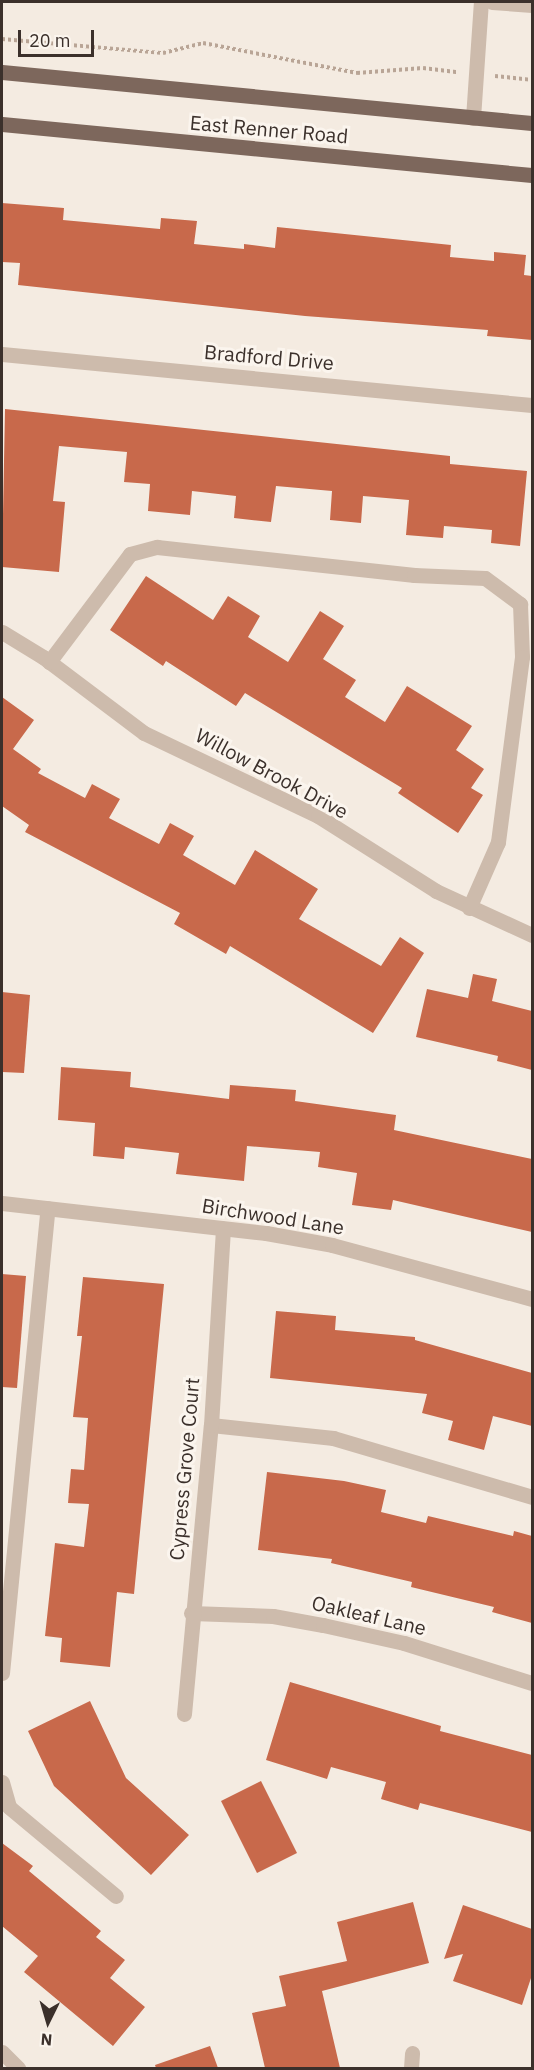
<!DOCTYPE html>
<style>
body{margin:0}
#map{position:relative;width:534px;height:2070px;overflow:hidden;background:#f4ebe1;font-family:"IBM Plex Sans",sans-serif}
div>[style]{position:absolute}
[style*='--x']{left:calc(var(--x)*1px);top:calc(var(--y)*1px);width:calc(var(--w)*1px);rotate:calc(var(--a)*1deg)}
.building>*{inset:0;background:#c8694b}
.path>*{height:4px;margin-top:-2px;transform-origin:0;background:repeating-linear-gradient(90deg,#b9a596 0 3px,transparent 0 6px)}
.minor>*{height:15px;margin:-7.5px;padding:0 7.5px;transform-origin:7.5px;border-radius:7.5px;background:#cdbbac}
.major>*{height:15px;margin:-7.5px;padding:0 7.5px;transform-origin:7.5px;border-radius:7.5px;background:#7d675c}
span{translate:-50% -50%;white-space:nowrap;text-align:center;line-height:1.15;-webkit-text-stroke:6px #fbf5ee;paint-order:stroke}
.street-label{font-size:20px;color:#3b302b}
.frame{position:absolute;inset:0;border:3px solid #3b302b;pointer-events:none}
.north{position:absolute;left:18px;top:1992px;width:60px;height:60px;-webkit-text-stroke:4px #fbf5ee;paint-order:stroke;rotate:185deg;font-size:16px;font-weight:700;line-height:24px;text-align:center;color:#3b302b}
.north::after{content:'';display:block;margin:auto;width:21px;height:27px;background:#3b302b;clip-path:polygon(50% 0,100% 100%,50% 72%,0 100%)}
.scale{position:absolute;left:18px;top:30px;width:76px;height:27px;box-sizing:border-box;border:3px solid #3b302b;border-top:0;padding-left:8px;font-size:18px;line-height:21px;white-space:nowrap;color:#3b302b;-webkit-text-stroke:4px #fbf5ee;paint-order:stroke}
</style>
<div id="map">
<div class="building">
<div style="clip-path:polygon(2px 203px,64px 208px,63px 220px,160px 229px,161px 218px,197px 221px,194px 244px,244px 249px,244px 244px,275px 248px,277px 227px,451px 245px,450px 257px,494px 261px,494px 252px,526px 255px,524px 275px,532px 276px,532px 340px,487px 336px,488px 330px,305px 316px,18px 285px,20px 263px,2px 262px)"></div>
<div style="clip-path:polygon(5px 409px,450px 456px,450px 464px,527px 471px,520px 546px,491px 543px,492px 530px,444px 526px,443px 538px,406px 535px,409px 500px,363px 496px,361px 523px,330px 520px,332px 491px,276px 486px,271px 522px,234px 518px,236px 496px,192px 491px,190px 515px,148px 511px,150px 484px,124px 482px,127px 452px,59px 446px,53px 501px,65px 502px,59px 572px,2px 567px)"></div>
<div style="clip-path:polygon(146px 576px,213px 620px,228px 596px,260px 616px,248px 637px,288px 662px,320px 611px,344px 626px,323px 659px,356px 680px,345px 697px,385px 722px,407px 686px,472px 726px,456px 750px,484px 769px,471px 788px,483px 795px,458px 833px,398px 793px,402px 788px,245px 693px,236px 706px,166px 661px,163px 666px,110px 630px)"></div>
<div style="clip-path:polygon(2px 697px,34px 720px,13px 749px,41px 769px,38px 773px,85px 798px,92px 784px,120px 799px,109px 818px,159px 844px,170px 823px,194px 836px,183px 855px,235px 885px,255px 850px,318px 889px,299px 919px,381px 966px,400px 937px,424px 953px,373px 1033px,230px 946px,226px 954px,174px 924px,180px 913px,25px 832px,29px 825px,2px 806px)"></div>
<div style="clip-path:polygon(473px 974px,497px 979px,492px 1001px,532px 1011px,532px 1070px,497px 1061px,498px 1056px,416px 1037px,427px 989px,468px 998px)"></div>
<div style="clip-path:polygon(2px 992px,30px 995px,24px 1073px,2px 1072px)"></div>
<div style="clip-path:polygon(61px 1067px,131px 1072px,130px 1087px,229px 1099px,230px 1085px,296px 1090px,295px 1101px,396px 1115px,394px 1130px,532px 1159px,532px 1232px,393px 1200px,391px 1210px,352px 1205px,357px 1173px,318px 1167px,320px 1152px,247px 1146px,244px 1181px,176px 1174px,179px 1153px,125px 1147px,124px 1159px,93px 1156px,95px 1123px,58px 1120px)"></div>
<div style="clip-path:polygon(2px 1274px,26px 1276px,17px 1388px,2px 1387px)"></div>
<div style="clip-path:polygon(83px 1277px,164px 1284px,134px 1594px,117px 1592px,110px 1667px,60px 1662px,62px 1638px,45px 1636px,55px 1543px,84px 1547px,89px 1504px,68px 1503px,71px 1469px,84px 1470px,88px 1418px,73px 1417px,82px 1336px,77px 1336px)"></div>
<div style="clip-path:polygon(276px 1311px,336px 1316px,335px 1330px,415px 1337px,415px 1340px,532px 1373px,532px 1426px,493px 1416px,484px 1450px,448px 1440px,453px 1421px,422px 1413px,427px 1394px,270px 1378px)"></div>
<div style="clip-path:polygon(267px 1472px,344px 1481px,386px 1490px,381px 1512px,426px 1523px,428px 1516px,513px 1536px,514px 1531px,532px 1536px,532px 1623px,492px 1612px,494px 1607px,411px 1587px,412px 1582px,331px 1563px,332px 1559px,258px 1550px)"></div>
<div style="clip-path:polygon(290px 1682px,441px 1726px,440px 1731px,532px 1755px,532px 1832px,420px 1803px,418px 1810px,381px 1799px,386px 1782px,331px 1767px,327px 1779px,266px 1760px)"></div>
<div style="clip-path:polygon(90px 1701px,126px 1778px,189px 1835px,151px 1875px,54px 1786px,28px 1731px)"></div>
<div style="clip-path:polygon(261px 1781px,297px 1853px,257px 1873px,221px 1801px)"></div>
<div style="clip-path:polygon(2px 1843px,33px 1866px,29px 1871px,101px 1931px,96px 1937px,125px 1960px,110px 1978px,145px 2007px,113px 2046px,24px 1972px,38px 1956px,2px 1926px)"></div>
<div style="clip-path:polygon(413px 1902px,429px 1963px,322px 1991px,340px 2068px,265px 2068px,252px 2013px,286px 2006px,279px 1976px,347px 1961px,337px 1922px)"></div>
<div style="clip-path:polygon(463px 1905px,532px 1929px,532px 1975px,522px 2005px,453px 1981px,463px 1954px,444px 1959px)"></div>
<div style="clip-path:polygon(210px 2046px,218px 2068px,156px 2068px,155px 2065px)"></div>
</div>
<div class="path">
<div style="--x:2;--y:39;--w:162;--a:5"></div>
<div style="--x:163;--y:53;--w:41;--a:-14"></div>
<div style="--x:203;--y:43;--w:157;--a:11"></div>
<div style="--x:357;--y:73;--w:66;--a:-4.3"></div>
<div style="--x:423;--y:68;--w:35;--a:7"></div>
<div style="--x:495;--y:76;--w:37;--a:6"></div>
</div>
<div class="minor">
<div style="--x:492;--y:2;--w:40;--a:4.3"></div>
<div style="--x:473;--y:118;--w:116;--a:-86.1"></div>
<div style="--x:2;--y:354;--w:532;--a:5.5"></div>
<div style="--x:2;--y:632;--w:48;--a:31.4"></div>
<div style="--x:43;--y:657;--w:126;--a:37"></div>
<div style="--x:144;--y:733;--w:193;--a:25.5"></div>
<div style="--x:318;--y:816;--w:140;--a:32.4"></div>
<div style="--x:436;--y:891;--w:106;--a:24.6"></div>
<div style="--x:49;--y:662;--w:135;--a:-53.1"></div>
<div style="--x:130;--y:554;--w:28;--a:-15"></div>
<div style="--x:157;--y:547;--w:259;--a:6.2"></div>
<div style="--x:414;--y:575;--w:71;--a:2.4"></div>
<div style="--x:485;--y:578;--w:44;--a:36.6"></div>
<div style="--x:520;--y:604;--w:53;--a:87.8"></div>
<div style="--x:522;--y:657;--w:187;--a:97.4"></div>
<div style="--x:498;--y:842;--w:72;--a:113.7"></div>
<div style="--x:2;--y:1203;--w:266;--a:6.5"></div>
<div style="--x:266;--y:1233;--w:67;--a:10.3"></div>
<div style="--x:332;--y:1245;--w:207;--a:15.1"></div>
<div style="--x:211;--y:1425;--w:123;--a:6.1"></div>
<div style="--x:333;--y:1438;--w:208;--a:16.5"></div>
<div style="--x:191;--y:1613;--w:82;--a:2.1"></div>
<div style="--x:273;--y:1616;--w:51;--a:10.2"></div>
<div style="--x:323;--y:1625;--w:83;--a:12.5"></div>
<div style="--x:404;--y:1643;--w:134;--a:17.4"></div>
<div style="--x:2;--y:1673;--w:467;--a:-84.4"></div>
<div style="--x:184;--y:1714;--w:290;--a:-84.7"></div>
<div style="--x:211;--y:1425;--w:197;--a:-86.5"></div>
<div style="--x:2;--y:1782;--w:26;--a:74"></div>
<div style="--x:9;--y:1807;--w:139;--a:39.8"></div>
<div style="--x:2;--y:2052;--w:23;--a:45"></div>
<div style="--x:411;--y:2068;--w:15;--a:-86"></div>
</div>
<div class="major">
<div style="--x:2;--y:72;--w:532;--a:5.5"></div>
<div style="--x:2;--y:124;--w:532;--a:5.5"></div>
</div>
<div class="street-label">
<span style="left:269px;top:129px;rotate:5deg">East Renner Road</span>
<span style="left:269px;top:357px;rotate:5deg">Bradford Drive</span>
<span style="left:272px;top:773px;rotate:28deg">Willow Brook Drive</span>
<span style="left:273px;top:1216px;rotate:9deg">Birchwood Lane</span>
<span style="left:184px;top:1469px;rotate:-85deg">Cypress Grove Court</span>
<span style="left:369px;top:1615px;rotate:13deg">Oakleaf Lane</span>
</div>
<div class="frame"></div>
<div class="north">N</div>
<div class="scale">20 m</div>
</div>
